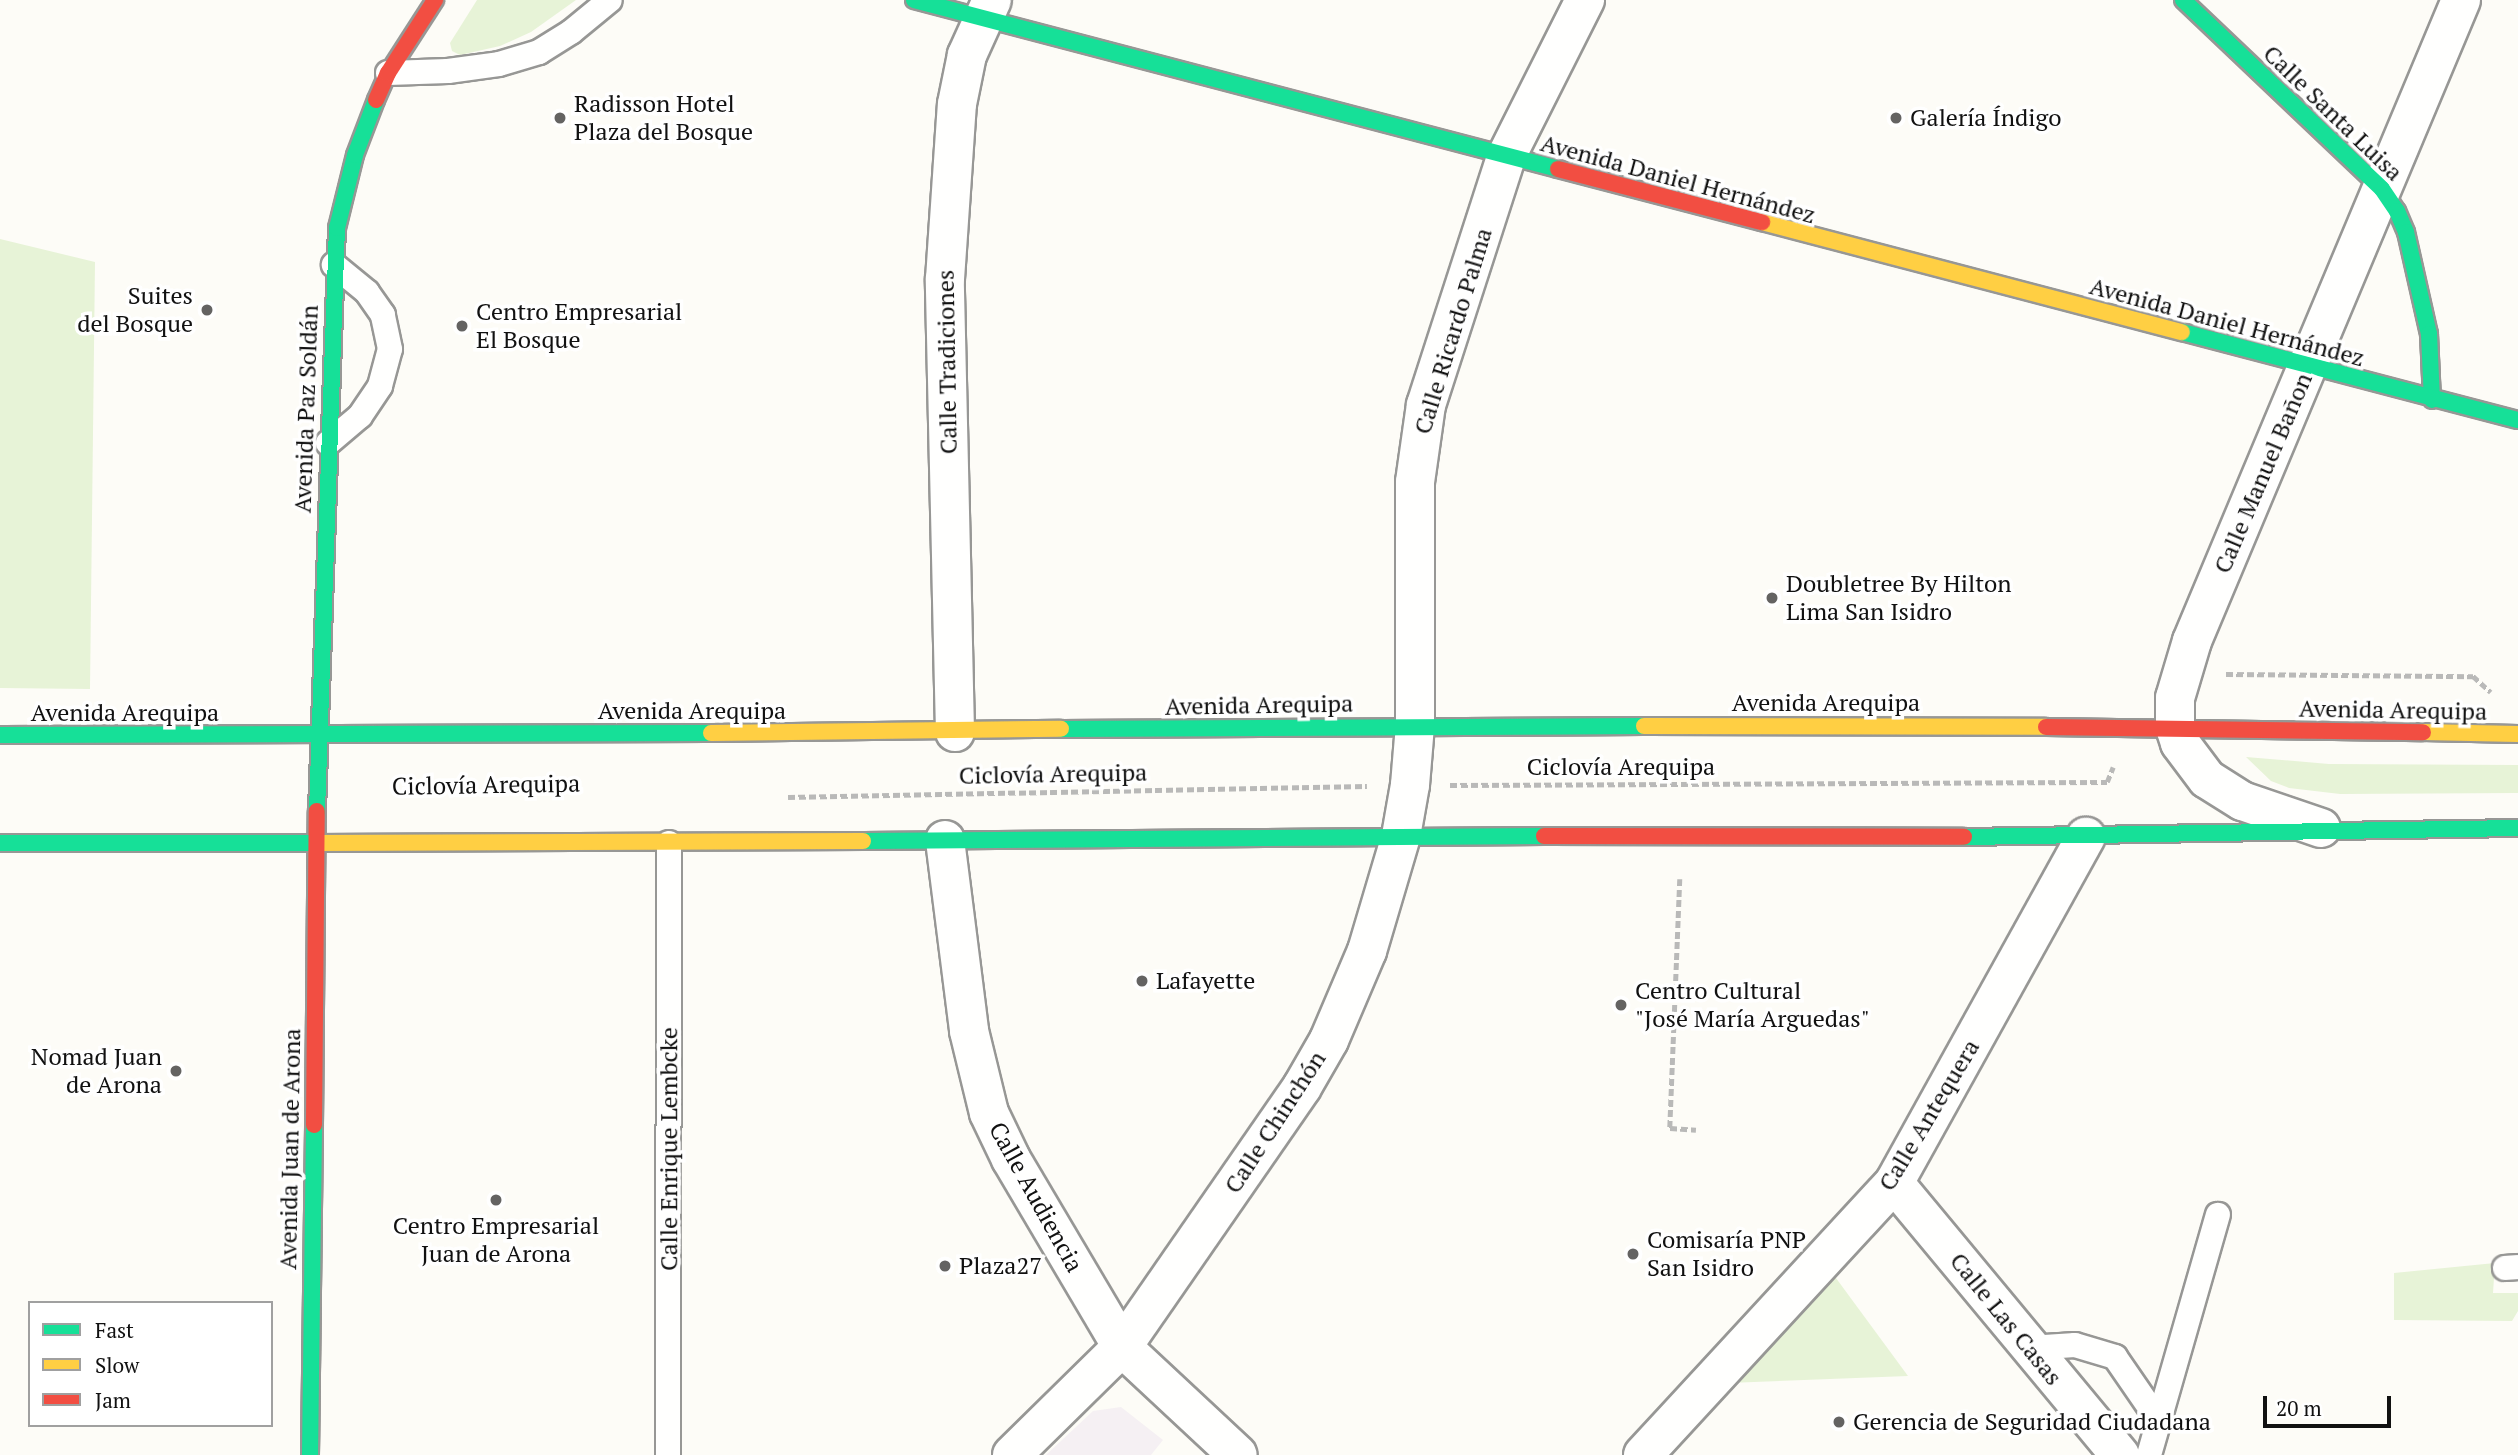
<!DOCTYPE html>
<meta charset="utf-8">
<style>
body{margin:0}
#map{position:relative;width:2518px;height:1455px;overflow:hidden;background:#fdfcf7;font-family:"PT Serif",serif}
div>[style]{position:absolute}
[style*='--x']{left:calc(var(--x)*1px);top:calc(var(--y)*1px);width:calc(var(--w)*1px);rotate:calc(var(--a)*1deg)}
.industrial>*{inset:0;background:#f5f0f3}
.green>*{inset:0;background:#e7f3d7}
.path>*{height:4.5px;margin-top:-2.25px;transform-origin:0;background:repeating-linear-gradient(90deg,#b9b9b8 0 7px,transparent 0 10.5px)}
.roads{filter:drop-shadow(2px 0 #979795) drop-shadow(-2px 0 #979795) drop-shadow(0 2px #979795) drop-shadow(0 -2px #979795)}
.lane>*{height:24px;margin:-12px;padding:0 12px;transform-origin:12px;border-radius:12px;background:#fffffe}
.street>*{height:38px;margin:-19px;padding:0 19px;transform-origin:19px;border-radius:19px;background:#fffffe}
.fast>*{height:16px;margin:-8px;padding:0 8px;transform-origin:8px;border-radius:8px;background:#16e098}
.slow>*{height:16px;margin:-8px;padding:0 8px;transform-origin:8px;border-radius:8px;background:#ffcf43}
.jam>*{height:16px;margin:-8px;padding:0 8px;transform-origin:8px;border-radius:8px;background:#f24e42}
.dots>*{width:19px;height:19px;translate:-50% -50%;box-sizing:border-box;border:4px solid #fff;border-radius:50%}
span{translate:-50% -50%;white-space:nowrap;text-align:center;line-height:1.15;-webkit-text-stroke:7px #fff;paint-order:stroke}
.poi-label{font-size:24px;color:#111}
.left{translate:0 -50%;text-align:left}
.right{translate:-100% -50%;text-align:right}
.street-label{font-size:24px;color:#111}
.legend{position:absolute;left:28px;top:1301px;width:245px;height:126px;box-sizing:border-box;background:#fff;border:2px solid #a0a0a0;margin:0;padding:9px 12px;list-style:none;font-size:21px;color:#111}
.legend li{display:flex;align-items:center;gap:14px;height:35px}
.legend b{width:35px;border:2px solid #a0a0a0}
.scale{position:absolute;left:2263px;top:1396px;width:128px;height:32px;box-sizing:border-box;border:4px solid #111;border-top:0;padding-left:9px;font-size:21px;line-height:24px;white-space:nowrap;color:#111;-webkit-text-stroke:5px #fff;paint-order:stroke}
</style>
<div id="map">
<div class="industrial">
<div style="clip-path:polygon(1121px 1407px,1163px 1440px,1151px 1455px,1046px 1455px,1093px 1411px)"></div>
</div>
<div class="green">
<div style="clip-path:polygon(477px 0,576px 0,531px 32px,500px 46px,460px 55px,452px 51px,450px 43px)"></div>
<div style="clip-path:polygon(0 239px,95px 262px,90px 689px,0 688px)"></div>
<div style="clip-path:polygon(2246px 757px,2329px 764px,2518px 765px,2518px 793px,2340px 794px,2289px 788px,2271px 781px)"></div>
<div style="clip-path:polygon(2495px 1263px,2493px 1293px,2518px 1293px,2518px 1311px,2512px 1321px,2394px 1320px,2394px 1273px)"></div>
<div style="clip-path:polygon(1833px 1274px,1908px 1376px,1728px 1383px)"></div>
</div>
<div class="path">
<div style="--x:2226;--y:674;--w:247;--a:0.5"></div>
<div style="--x:2473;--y:676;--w:24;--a:42"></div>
<div style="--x:1450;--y:785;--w:657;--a:-0.26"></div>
<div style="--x:2107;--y:782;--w:16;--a:-68"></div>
<div style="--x:788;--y:797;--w:579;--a:-1.09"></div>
<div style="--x:1680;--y:879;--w:249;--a:92.3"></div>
<div style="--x:1670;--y:1128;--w:26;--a:4"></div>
</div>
<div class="roads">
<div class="lane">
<div style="--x:388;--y:73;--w:60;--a:-1.9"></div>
<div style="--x:448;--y:71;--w:51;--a:-7.8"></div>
<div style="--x:499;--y:64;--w:42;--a:-16.7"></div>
<div style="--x:539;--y:52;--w:38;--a:-32"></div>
<div style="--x:571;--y:32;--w:50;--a:-39.4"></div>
<div style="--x:328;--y:443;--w:42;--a:-40.2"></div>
<div style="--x:360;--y:416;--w:36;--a:-56"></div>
<div style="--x:380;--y:386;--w:38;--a:-75"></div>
<div style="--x:390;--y:349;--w:35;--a:-102"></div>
<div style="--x:383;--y:315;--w:28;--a:-125"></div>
<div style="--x:367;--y:292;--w:43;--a:-140.7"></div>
<div style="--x:2505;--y:1268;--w:13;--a:-4"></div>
<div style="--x:2029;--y:1348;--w:46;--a:-3.7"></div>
<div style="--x:2075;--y:1345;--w:42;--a:16.7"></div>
<div style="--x:2115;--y:1357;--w:78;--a:55.5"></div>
<div style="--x:668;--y:1455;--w:612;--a:-89.91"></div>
<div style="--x:2149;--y:1455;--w:250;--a:-74"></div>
</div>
<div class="street">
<div style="--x:955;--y:732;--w:453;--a:-91.3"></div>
<div style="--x:945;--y:279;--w:175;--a:-86.1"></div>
<div style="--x:957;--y:104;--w:50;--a:-78.5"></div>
<div style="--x:967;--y:55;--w:60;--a:-65.6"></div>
<div style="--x:2321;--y:828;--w:83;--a:-161.1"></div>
<div style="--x:2242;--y:801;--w:41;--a:-147.8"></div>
<div style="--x:2207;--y:779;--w:45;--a:-126.9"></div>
<div style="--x:2180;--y:743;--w:16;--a:-108"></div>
<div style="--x:2175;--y:728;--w:30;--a:-90"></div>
<div style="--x:2175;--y:698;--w:59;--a:-73.4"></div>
<div style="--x:2192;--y:641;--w:695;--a:-67.23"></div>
<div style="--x:945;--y:840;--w:193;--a:82.8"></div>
<div style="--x:969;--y:1031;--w:84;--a:76.3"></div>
<div style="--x:989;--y:1113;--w:51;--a:64.4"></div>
<div style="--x:1011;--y:1159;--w:218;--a:59.4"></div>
<div style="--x:1122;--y:1347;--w:158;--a:43"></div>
<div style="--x:1894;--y:1183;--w:354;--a:50.3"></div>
<div style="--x:1012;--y:1455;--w:154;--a:-44.5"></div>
<div style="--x:1122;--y:1347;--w:316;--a:-55.3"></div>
<div style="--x:1302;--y:1087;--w:54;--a:-60.1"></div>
<div style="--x:1329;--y:1040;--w:97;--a:-66.9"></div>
<div style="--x:1367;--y:951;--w:120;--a:-73.5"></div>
<div style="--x:1401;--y:836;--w:52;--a:-80"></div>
<div style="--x:1410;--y:785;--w:59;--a:-85.2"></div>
<div style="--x:1415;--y:726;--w:244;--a:-90"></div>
<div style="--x:1415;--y:482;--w:78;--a:-81.9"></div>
<div style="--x:1426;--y:405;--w:261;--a:-72.1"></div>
<div style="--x:1506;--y:157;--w:176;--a:-63.3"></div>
<div style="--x:1643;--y:1455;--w:370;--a:-47.3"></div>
<div style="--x:1894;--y:1183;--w:396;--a:-61"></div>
</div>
<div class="fast">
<div style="--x:914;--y:0;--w:666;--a:14.7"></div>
<div style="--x:2183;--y:0;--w:274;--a:43.5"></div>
<div style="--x:2382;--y:189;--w:27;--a:56"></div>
<div style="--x:2397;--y:211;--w:23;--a:67"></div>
<div style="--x:2406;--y:232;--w:105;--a:77.3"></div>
<div style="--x:2429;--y:334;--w:66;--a:87.4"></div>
<div style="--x:2182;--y:332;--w:347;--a:14.7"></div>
<div style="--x:1061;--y:729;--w:583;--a:-0.29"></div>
<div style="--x:0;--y:735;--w:711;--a:-0.16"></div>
<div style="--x:317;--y:811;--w:583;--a:-88.04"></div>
<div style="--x:337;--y:228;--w:75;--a:-76.1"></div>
<div style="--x:355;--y:155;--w:59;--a:-69.1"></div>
<div style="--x:1964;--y:837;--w:554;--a:-0.93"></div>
<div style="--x:863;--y:841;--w:681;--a:-0.42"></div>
<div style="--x:0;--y:843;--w:317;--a:0"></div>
<div style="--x:310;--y:1455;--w:330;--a:-89.3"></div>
</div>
<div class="slow">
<div style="--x:1762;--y:222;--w:434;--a:14.7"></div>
<div style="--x:1644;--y:726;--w:402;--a:0.1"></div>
<div style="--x:2423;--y:732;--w:95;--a:1.2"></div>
<div style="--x:711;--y:733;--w:350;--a:-0.7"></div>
<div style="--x:317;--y:843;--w:546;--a:-0.21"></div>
</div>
<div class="jam">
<div style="--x:376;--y:100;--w:30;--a:-66"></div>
<div style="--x:388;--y:73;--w:87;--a:-57.2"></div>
<div style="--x:1558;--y:169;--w:211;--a:14.6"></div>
<div style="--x:2046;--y:727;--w:377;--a:0.8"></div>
<div style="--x:1544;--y:836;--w:420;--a:0.1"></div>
<div style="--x:314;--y:1125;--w:314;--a:-89.5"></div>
</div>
</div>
<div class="dots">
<div style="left:560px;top:118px;background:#646362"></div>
<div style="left:1896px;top:118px;background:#646362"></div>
<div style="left:207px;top:310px;background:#646362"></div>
<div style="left:462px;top:326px;background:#646362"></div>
<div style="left:1772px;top:598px;background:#646362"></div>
<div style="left:1142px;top:981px;background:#646362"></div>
<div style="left:1621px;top:1005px;background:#646362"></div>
<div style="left:176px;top:1071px;background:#646362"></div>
<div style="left:496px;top:1200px;background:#646362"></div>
<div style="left:1633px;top:1254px;background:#646362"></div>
<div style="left:945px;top:1266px;background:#646362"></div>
<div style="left:1839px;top:1422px;background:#646362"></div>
</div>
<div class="poi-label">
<span class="left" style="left:574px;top:118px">Radisson Hotel<br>Plaza del Bosque</span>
<span class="left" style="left:1910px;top:118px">Galería Índigo</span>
<span class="right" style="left:193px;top:310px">Suites<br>del Bosque</span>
<span class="left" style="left:476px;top:326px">Centro Empresarial<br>El Bosque</span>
<span class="left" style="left:1786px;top:598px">Doubletree By Hilton<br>Lima San Isidro</span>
<span class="left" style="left:1156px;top:981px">Lafayette</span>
<span class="left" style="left:1635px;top:1005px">Centro Cultural<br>"José María Arguedas"</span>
<span class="right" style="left:162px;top:1071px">Nomad Juan<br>de Arona</span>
<span style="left:496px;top:1240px">Centro Empresarial<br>Juan de Arona</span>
<span class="left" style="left:1647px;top:1254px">Comisaría PNP<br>San Isidro</span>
<span class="left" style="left:959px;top:1266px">Plaza27</span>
<span class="left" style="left:1853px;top:1422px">Gerencia de Seguridad Ciudadana</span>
</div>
<div class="street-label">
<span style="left:2333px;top:113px;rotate:44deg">Calle Santa Luisa</span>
<span style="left:1678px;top:179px;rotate:15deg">Avenida Daniel Hernández</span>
<span style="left:2227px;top:322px;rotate:15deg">Avenida Daniel Hernández</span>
<span style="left:1453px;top:331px;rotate:-73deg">Calle Ricardo Palma</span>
<span style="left:947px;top:362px;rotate:-91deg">Calle Tradiciones</span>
<span style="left:306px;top:409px;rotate:-88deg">Avenida Paz Soldán</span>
<span style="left:2263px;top:473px;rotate:-67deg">Calle Manuel Bañon</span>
<span style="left:1826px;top:703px">Avenida Arequipa</span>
<span style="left:1259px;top:705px;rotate:-1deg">Avenida Arequipa</span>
<span style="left:2393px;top:710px;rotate:1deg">Avenida Arequipa</span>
<span style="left:692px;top:711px">Avenida Arequipa</span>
<span style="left:125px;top:713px">Avenida Arequipa</span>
<span style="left:1621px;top:767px">Ciclovía Arequipa</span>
<span style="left:1053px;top:774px;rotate:-1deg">Ciclovía Arequipa</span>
<span style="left:486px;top:785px;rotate:-1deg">Ciclovía Arequipa</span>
<span style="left:1929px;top:1115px;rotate:-59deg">Calle Antequera</span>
<span style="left:1275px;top:1122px;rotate:-57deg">Calle Chinchón</span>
<span style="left:290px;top:1149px;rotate:-89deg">Avenida Juan de Arona</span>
<span style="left:669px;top:1149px;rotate:-90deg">Calle Enrique Lembcke</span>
<span style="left:1036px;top:1197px;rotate:61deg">Calle Audiencia</span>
<span style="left:2006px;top:1319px;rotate:51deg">Calle Las Casas</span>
</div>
<ul class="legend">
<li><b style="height:9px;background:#16e098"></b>Fast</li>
<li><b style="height:9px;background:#ffcf43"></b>Slow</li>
<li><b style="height:9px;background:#f24e42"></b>Jam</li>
</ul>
<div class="scale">20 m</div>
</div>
